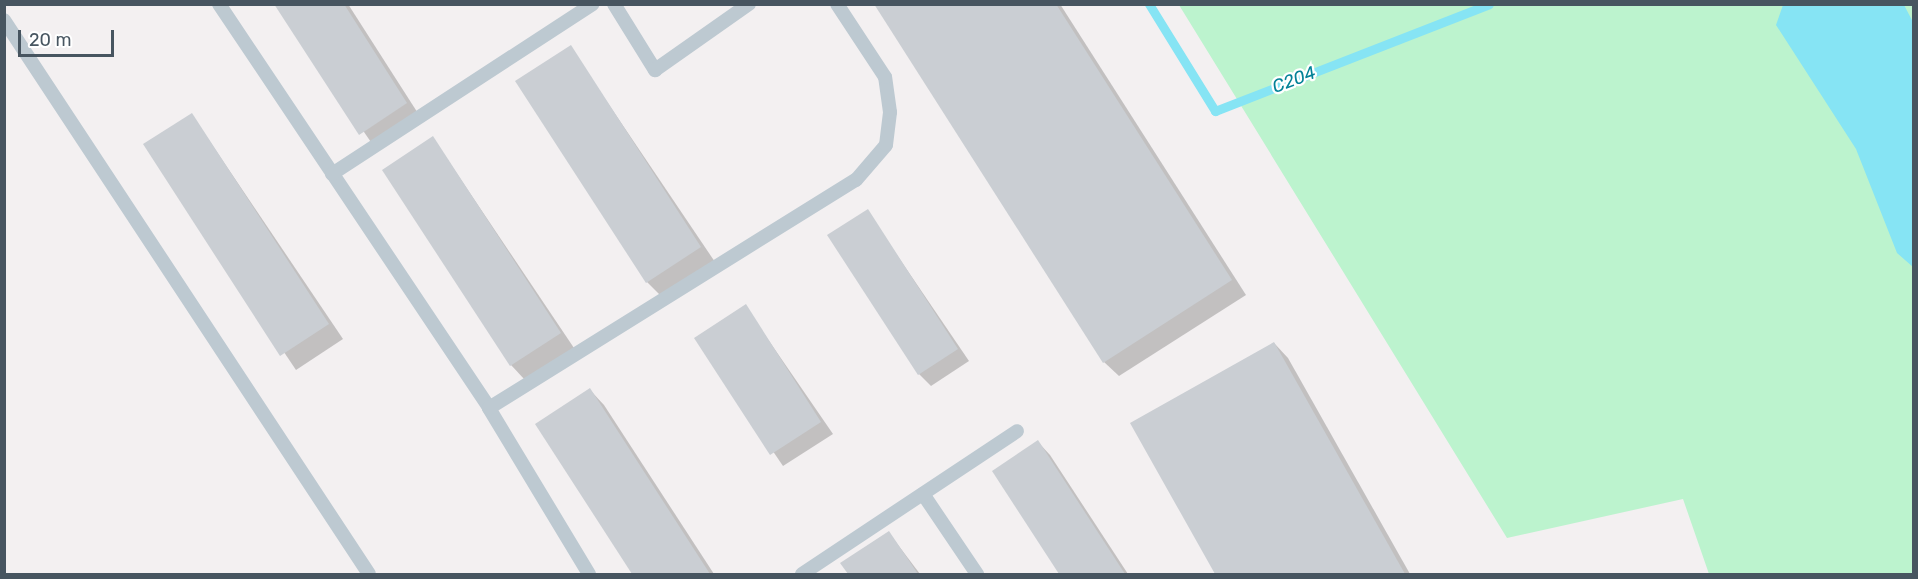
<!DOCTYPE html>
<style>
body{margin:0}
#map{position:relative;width:1918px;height:579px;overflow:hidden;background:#f3f0f1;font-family:Rubik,sans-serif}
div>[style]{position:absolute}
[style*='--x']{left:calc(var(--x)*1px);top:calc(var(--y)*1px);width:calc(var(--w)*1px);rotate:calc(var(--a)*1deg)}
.green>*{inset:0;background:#bcf3ce}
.water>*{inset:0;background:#86e4f4}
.shadow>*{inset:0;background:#0003}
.stream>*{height:9px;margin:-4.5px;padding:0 4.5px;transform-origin:4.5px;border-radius:4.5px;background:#86e4f4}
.building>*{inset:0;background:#caced3}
.service>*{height:14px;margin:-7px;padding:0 7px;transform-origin:7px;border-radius:7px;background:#bdc9d1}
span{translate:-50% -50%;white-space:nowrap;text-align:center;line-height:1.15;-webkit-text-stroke:4.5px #fff;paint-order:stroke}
.water-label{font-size:18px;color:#038297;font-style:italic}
.frame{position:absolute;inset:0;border:6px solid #475560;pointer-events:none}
.scale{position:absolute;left:18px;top:30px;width:96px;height:27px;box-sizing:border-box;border:3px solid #475560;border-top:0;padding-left:8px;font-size:18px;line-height:21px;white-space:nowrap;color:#475560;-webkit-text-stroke:4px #fff;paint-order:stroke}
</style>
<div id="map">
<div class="green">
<div style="clip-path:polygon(1179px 5px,1913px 5px,1913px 574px,1709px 574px,1683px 499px,1507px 538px)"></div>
</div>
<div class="water">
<div style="clip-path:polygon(1783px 5px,1904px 5px,1913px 22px,1913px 267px,1897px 253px,1856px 149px,1776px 25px)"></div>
</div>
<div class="shadow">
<div style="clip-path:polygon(276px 4px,348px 4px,421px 118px,375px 148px)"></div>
<div style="clip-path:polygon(876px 4px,1060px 4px,1246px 295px,1119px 376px,1104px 362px)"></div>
<div style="clip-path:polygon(570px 47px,715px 262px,662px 297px,647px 282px)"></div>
<div style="clip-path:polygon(192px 115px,343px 339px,296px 370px,145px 145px)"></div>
<div style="clip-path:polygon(433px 138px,574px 348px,525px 380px,511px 365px)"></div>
<div style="clip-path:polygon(867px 211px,969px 361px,931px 386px,919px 374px)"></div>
<div style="clip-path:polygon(745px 306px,833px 434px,783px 466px,696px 339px)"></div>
<div style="clip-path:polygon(1274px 343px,1288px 358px,1410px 574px,1217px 574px,1132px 423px)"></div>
<div style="clip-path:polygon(590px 390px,604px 405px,714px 574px,634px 574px,537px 425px)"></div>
<div style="clip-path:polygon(1038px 442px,1050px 455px,1128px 574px,1061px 574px,994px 471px)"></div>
<div style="clip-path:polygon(889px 533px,920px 574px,849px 574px,842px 564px)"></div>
</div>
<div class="stream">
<div style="--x:1149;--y:4;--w:126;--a:58.3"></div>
<div style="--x:1215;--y:111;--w:294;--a:-21.3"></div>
</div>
<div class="building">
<div style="clip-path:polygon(274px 4px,344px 4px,407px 103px,359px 135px)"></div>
<div style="clip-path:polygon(874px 4px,1056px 4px,1232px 280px,1103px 363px)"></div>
<div style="clip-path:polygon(571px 45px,701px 247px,646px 283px,515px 81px)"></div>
<div style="clip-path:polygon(192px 113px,329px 324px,280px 356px,143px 144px)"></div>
<div style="clip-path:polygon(433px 136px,561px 333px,510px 366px,382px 170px)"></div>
<div style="clip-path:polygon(868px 209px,958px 349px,918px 375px,827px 235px)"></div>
<div style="clip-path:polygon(746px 304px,821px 422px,770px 455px,694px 338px)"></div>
<div style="clip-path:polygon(1274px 342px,1405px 574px,1215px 574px,1130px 423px)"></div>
<div style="clip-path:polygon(590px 388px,710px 574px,632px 574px,535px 424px)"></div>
<div style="clip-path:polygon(1038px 440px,1125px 574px,1059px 574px,992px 471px)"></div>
<div style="clip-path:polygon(889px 531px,918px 574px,848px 574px,840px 563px)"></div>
</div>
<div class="service">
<div style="--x:219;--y:4;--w:486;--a:56.2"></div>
<div style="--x:614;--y:4;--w:78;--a:58.2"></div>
<div style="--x:655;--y:70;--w:115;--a:-35.1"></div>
<div style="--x:4;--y:20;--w:663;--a:56.62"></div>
<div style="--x:332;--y:174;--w:311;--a:-33.1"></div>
<div style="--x:923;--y:494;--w:97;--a:56"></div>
<div style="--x:589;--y:574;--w:194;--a:-121.1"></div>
<div style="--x:489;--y:408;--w:432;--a:-31.9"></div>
<div style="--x:856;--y:180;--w:46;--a:-49.4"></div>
<div style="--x:886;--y:145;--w:33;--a:-83"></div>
<div style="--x:890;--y:112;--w:35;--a:-98"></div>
<div style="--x:885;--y:77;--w:87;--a:-123.3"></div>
<div style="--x:802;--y:574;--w:258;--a:-33.6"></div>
</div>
<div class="water-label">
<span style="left:1294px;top:80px;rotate:-21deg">C204</span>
</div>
<div class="frame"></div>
<div class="scale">20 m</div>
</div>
